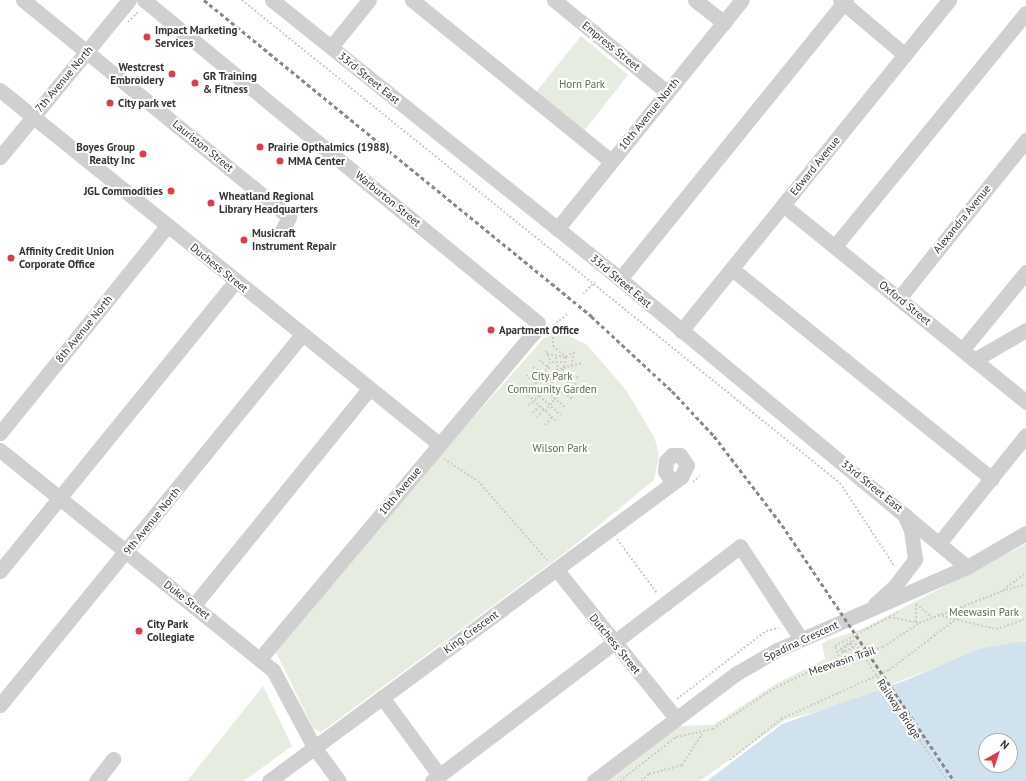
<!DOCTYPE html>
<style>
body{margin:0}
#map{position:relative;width:1026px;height:781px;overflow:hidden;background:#fff;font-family:"PT Sans",sans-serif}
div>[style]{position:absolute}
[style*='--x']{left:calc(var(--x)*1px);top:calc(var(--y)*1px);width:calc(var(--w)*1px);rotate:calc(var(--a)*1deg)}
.green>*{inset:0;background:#e6ecdf}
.water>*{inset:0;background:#cfe2ee}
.path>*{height:2px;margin-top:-1px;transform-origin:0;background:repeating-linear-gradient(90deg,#cdcdcd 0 2px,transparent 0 4px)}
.minor>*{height:15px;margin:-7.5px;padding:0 7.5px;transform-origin:7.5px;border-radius:7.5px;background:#d0d0d0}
.rail>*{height:3px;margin-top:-1.5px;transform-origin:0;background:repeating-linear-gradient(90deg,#888 0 4px,transparent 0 7px)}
.path-bridge>*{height:2px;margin-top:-1px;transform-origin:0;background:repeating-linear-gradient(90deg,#cdcdcd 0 2px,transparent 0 4px)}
.dots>*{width:11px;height:11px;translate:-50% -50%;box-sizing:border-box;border:2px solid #fff;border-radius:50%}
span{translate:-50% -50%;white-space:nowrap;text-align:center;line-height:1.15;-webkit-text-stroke:4px #fff;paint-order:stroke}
.poi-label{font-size:11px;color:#333;font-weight:700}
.left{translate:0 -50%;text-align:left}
.right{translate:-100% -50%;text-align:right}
.street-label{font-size:11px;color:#333}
.park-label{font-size:11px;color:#56703f}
.north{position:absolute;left:978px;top:733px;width:40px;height:40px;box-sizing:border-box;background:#fff;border:1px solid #adadad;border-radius:50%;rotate:39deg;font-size:11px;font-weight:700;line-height:16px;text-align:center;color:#333}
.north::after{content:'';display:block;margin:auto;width:14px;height:18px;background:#e63946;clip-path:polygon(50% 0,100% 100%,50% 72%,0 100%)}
</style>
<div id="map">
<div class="green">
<div style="clip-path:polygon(581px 36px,628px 75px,580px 136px,532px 97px)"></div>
<div style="clip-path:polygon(552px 335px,569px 336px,587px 345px,626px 390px,655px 439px,659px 456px,654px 480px,566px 552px,321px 732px,313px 728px,276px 652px,429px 467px,544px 338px)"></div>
<div style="clip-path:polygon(1026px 544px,1026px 640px,990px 654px,941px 665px,834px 707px,785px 720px,700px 781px,607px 781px,679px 726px,713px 725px,774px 685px,825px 659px,822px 644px,828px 640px,862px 629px)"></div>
<div style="clip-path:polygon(263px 686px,292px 746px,244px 781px,187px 781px)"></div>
</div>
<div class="water">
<div style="clip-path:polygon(evenodd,1026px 641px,1026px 781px,707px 781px,782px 724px,904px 681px,979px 649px,1026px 641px,986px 741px,1010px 741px,1010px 765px,986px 765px,986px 741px)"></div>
</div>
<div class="path">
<div style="--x:242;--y:0;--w:769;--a:38.93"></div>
<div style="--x:840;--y:483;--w:100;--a:56.8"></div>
<div style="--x:128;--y:22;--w:14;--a:-45"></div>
<div style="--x:583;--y:294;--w:17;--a:-45"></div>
<div style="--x:553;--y:325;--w:21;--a:90"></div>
<div style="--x:553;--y:346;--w:17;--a:40"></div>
<div style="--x:566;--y:357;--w:9;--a:-32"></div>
<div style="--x:574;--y:352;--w:14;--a:102"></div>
<div style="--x:550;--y:328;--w:22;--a:-39"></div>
<div style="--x:546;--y:351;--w:12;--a:66"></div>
<div style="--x:551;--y:362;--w:6;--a:135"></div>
<div style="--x:547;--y:354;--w:19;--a:9"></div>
<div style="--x:566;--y:357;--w:22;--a:103"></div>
<div style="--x:539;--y:360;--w:48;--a:39"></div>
<div style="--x:552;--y:362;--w:12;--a:0"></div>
<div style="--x:533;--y:367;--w:52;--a:39.5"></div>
<div style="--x:552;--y:371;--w:30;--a:-15"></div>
<div style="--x:542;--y:374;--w:9;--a:-49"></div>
<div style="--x:526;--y:375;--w:52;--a:39.5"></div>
<div style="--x:531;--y:379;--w:10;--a:-53"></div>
<div style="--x:570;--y:379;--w:7;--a:34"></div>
<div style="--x:576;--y:383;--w:4;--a:117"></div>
<div style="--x:534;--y:381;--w:14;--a:129"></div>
<div style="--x:525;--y:392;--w:42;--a:43.1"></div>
<div style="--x:574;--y:381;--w:6;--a:-51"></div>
<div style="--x:537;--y:383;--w:9;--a:-49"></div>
<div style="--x:567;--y:383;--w:7;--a:-63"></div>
<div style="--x:570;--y:377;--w:8;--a:-104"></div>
<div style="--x:539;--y:396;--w:29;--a:41"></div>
<div style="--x:535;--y:400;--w:37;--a:-52"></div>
<div style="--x:558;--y:371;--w:15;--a:-98"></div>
<div style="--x:528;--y:405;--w:7;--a:-27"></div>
<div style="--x:545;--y:411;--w:26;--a:-50"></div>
<div style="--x:533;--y:413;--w:9;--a:-49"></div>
<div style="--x:537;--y:418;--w:10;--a:-53"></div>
<div style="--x:545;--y:425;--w:11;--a:-49"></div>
<div style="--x:444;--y:459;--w:40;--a:32.9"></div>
<div style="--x:478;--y:481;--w:105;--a:48.9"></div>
<div style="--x:693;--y:482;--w:9;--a:-41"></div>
<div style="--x:617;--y:539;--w:67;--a:53.5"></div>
<div style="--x:1002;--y:591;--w:25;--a:-16"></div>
<div style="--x:916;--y:604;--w:21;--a:39"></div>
<div style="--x:898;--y:612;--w:10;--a:151"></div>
<div style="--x:889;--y:617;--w:31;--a:11"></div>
<div style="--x:938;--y:615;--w:60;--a:13.6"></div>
<div style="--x:996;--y:629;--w:32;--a:-18"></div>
<div style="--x:916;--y:622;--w:18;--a:-90"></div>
<div style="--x:837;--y:652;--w:16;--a:-35"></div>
<div style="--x:850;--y:643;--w:5;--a:53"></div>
<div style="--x:853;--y:647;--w:11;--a:153"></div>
<div style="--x:843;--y:652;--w:2;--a:-117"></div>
<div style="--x:842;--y:650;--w:11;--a:-38"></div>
<div style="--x:851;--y:643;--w:5;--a:53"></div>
<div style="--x:854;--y:647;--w:13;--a:151"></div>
<div style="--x:843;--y:653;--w:5;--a:-127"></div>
<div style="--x:840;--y:649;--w:12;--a:-35"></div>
<div style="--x:840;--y:660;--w:15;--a:-110"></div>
<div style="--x:835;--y:646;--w:61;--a:-28.2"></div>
<div style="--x:677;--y:699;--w:112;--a:-37.4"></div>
<div style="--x:766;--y:631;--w:13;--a:-13"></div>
<div style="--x:730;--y:760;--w:65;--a:-38.8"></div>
<div style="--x:781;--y:719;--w:119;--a:-24.4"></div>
<div style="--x:889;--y:670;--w:84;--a:-37.3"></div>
<div style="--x:956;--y:619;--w:17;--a:-57"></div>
<div style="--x:620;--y:781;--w:71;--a:-38.2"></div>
<div style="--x:676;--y:737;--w:38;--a:-12"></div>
<div style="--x:713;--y:729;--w:72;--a:-33.7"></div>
<div style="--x:773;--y:689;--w:60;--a:-25.7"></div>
<div style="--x:827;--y:663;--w:58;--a:-15.9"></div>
<div style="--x:883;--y:647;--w:43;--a:-33.7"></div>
<div style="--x:919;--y:623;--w:87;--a:-20.9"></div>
<div style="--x:1000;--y:592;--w:32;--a:-36"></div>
<div style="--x:641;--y:781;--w:11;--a:-41"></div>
<div style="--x:649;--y:774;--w:34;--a:-15"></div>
<div style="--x:682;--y:765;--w:37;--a:-57"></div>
</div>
<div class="minor">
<div style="--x:23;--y:0;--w:343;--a:39.2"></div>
<div style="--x:289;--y:217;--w:16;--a:117"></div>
<div style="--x:144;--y:0;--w:509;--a:39.34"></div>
<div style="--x:538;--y:323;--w:10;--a:114"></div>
<div style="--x:534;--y:332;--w:427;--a:130"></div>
<div style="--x:272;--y:0;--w:446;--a:38.7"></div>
<div style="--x:620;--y:279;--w:451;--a:39.7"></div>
<div style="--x:412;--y:0;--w:256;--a:39"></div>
<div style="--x:554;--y:0;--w:146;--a:39.2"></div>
<div style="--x:695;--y:0;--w:37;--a:38"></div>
<div style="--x:840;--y:0;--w:85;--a:40.2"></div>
<div style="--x:331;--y:47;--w:60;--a:-51"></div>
<div style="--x:0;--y:90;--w:564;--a:38.88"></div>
<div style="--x:0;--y:157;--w:203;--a:-50.6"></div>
<div style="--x:783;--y:205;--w:313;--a:39"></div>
<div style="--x:557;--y:229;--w:294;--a:-51.1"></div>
<div style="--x:835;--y:246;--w:301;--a:-50.7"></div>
<div style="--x:732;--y:269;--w:334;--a:38.9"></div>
<div style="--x:620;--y:279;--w:359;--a:-51"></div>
<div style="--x:899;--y:298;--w:203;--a:-51.2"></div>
<div style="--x:681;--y:331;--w:426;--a:-51"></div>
<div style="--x:962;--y:350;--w:101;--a:-50.6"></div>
<div style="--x:974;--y:360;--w:60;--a:-30"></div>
<div style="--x:0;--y:433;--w:266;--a:-51.1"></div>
<div style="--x:0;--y:450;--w:351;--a:38.9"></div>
<div style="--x:273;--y:670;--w:87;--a:62"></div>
<div style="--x:314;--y:747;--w:42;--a:53.7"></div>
<div style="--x:940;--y:542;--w:137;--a:-51.2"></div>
<div style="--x:556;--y:569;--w:191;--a:51.2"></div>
<div style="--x:0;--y:571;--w:374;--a:-50.9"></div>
<div style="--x:875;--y:604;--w:27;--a:-42"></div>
<div style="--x:895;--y:586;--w:34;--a:-53"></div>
<div style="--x:915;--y:559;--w:29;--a:-98"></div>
<div style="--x:911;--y:530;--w:17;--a:-114"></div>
<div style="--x:194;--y:605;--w:277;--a:-51"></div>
<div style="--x:382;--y:697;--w:97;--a:53.8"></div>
<div style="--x:0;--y:705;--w:478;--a:-50.8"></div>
<div style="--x:96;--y:781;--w:28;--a:-52"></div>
<div style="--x:269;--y:781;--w:512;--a:-36.42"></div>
<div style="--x:681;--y:477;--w:13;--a:-63"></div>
<div style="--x:687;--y:465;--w:12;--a:-125"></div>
<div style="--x:680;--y:455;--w:8;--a:180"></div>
<div style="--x:672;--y:455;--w:8;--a:135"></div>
<div style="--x:666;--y:461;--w:10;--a:96"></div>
<div style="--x:665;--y:471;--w:12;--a:59"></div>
<div style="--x:432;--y:781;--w:387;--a:-37.3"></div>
<div style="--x:740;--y:546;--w:111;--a:56.7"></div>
<div style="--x:594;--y:781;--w:179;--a:-37.1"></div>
<div style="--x:737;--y:673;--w:46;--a:-29.9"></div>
<div style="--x:777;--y:650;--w:207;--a:-23.6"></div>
<div style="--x:967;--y:567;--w:68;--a:-30"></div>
</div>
<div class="rail">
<div style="--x:204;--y:0;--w:500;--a:39.2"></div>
<div style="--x:591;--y:316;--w:110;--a:42.8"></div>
<div style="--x:672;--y:391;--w:62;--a:47"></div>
<div style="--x:714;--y:436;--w:112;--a:52.6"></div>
<div style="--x:782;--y:525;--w:308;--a:56.1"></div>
</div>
<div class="path-bridge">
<div style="--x:850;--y:642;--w:4;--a:-34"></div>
<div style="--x:853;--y:640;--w:169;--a:56.3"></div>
</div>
<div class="dots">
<div style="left:147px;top:37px;background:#e63946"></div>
<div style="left:172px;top:74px;background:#e63946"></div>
<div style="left:195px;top:83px;background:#e63946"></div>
<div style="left:110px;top:103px;background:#e63946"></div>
<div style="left:260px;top:147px;background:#e63946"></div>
<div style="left:143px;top:154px;background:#e63946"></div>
<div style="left:280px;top:161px;background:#e63946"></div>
<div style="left:171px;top:191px;background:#e63946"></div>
<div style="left:211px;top:203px;background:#e63946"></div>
<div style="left:244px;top:240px;background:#e63946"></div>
<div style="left:11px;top:258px;background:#e63946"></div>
<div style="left:491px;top:330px;background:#e63946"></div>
<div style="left:139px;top:631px;background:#e63946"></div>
</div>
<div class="poi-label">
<span class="left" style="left:155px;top:37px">Impact Marketing<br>Services</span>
<span class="right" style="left:164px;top:74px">Westcrest<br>Embroidery</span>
<span class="left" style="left:203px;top:83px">GR Training<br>&amp; Fitness</span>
<span class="left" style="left:118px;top:103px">City park vet</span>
<span class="left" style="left:268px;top:147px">Prairie Opthalmics (1988)</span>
<span class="right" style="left:135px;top:154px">Boyes Group<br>Realty Inc</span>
<span class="left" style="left:288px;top:161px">MMA Center</span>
<span class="right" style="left:163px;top:191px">JGL Commodities</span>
<span class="left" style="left:219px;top:203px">Wheatland Regional<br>Library Headquarters</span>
<span class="left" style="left:252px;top:240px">Musicraft<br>Instrument Repair</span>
<span class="left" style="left:19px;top:258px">Affinity Credit Union<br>Corporate Office</span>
<span class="left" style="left:499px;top:330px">Apartment Office</span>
<span class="left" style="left:147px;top:631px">City Park<br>Collegiate</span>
</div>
<div class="street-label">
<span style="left:611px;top:46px;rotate:39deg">Empress Street</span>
<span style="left:369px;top:78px;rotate:39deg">33rd Street East</span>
<span style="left:64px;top:79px;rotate:-50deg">7th Avenue North</span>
<span style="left:649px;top:114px;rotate:-51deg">10th Avenue North</span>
<span style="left:203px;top:146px;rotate:39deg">Lauriston Street</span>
<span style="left:815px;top:166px;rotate:-51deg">Edward Avenue</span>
<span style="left:388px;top:199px;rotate:39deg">Warburton Street</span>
<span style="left:962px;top:219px;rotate:-51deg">Alexandra Avenue</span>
<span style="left:219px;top:268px;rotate:39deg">Duchess Street</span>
<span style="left:621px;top:281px;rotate:40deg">33rd Street East</span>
<span style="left:905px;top:303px;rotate:39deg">Oxford Street</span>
<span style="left:84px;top:329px;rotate:-51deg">8th Avenue North</span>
<span style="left:872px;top:486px;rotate:39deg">33rd Street East</span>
<span style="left:400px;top:491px;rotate:-50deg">10th Avenue</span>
<span style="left:152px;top:521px;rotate:-51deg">9th Avenue North</span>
<span style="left:187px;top:600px;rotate:38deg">Duke Street</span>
<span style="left:471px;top:632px;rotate:-36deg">King Crescent</span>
<span style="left:801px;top:641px;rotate:-25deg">Spadina Crescent</span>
<span style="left:615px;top:644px;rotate:51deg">Dutchess Street</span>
<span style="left:842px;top:661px;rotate:-19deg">Meewasin Trail</span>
<span style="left:899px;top:709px;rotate:56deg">Railway Bridge</span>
</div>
<div class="park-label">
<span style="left:582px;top:84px">Horn Park</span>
<span style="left:552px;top:383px">City Park<br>Community Garden</span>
<span style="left:560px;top:448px">Wilson Park</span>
<span style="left:984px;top:612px">Meewasin Park</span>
</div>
<div class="north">N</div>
</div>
